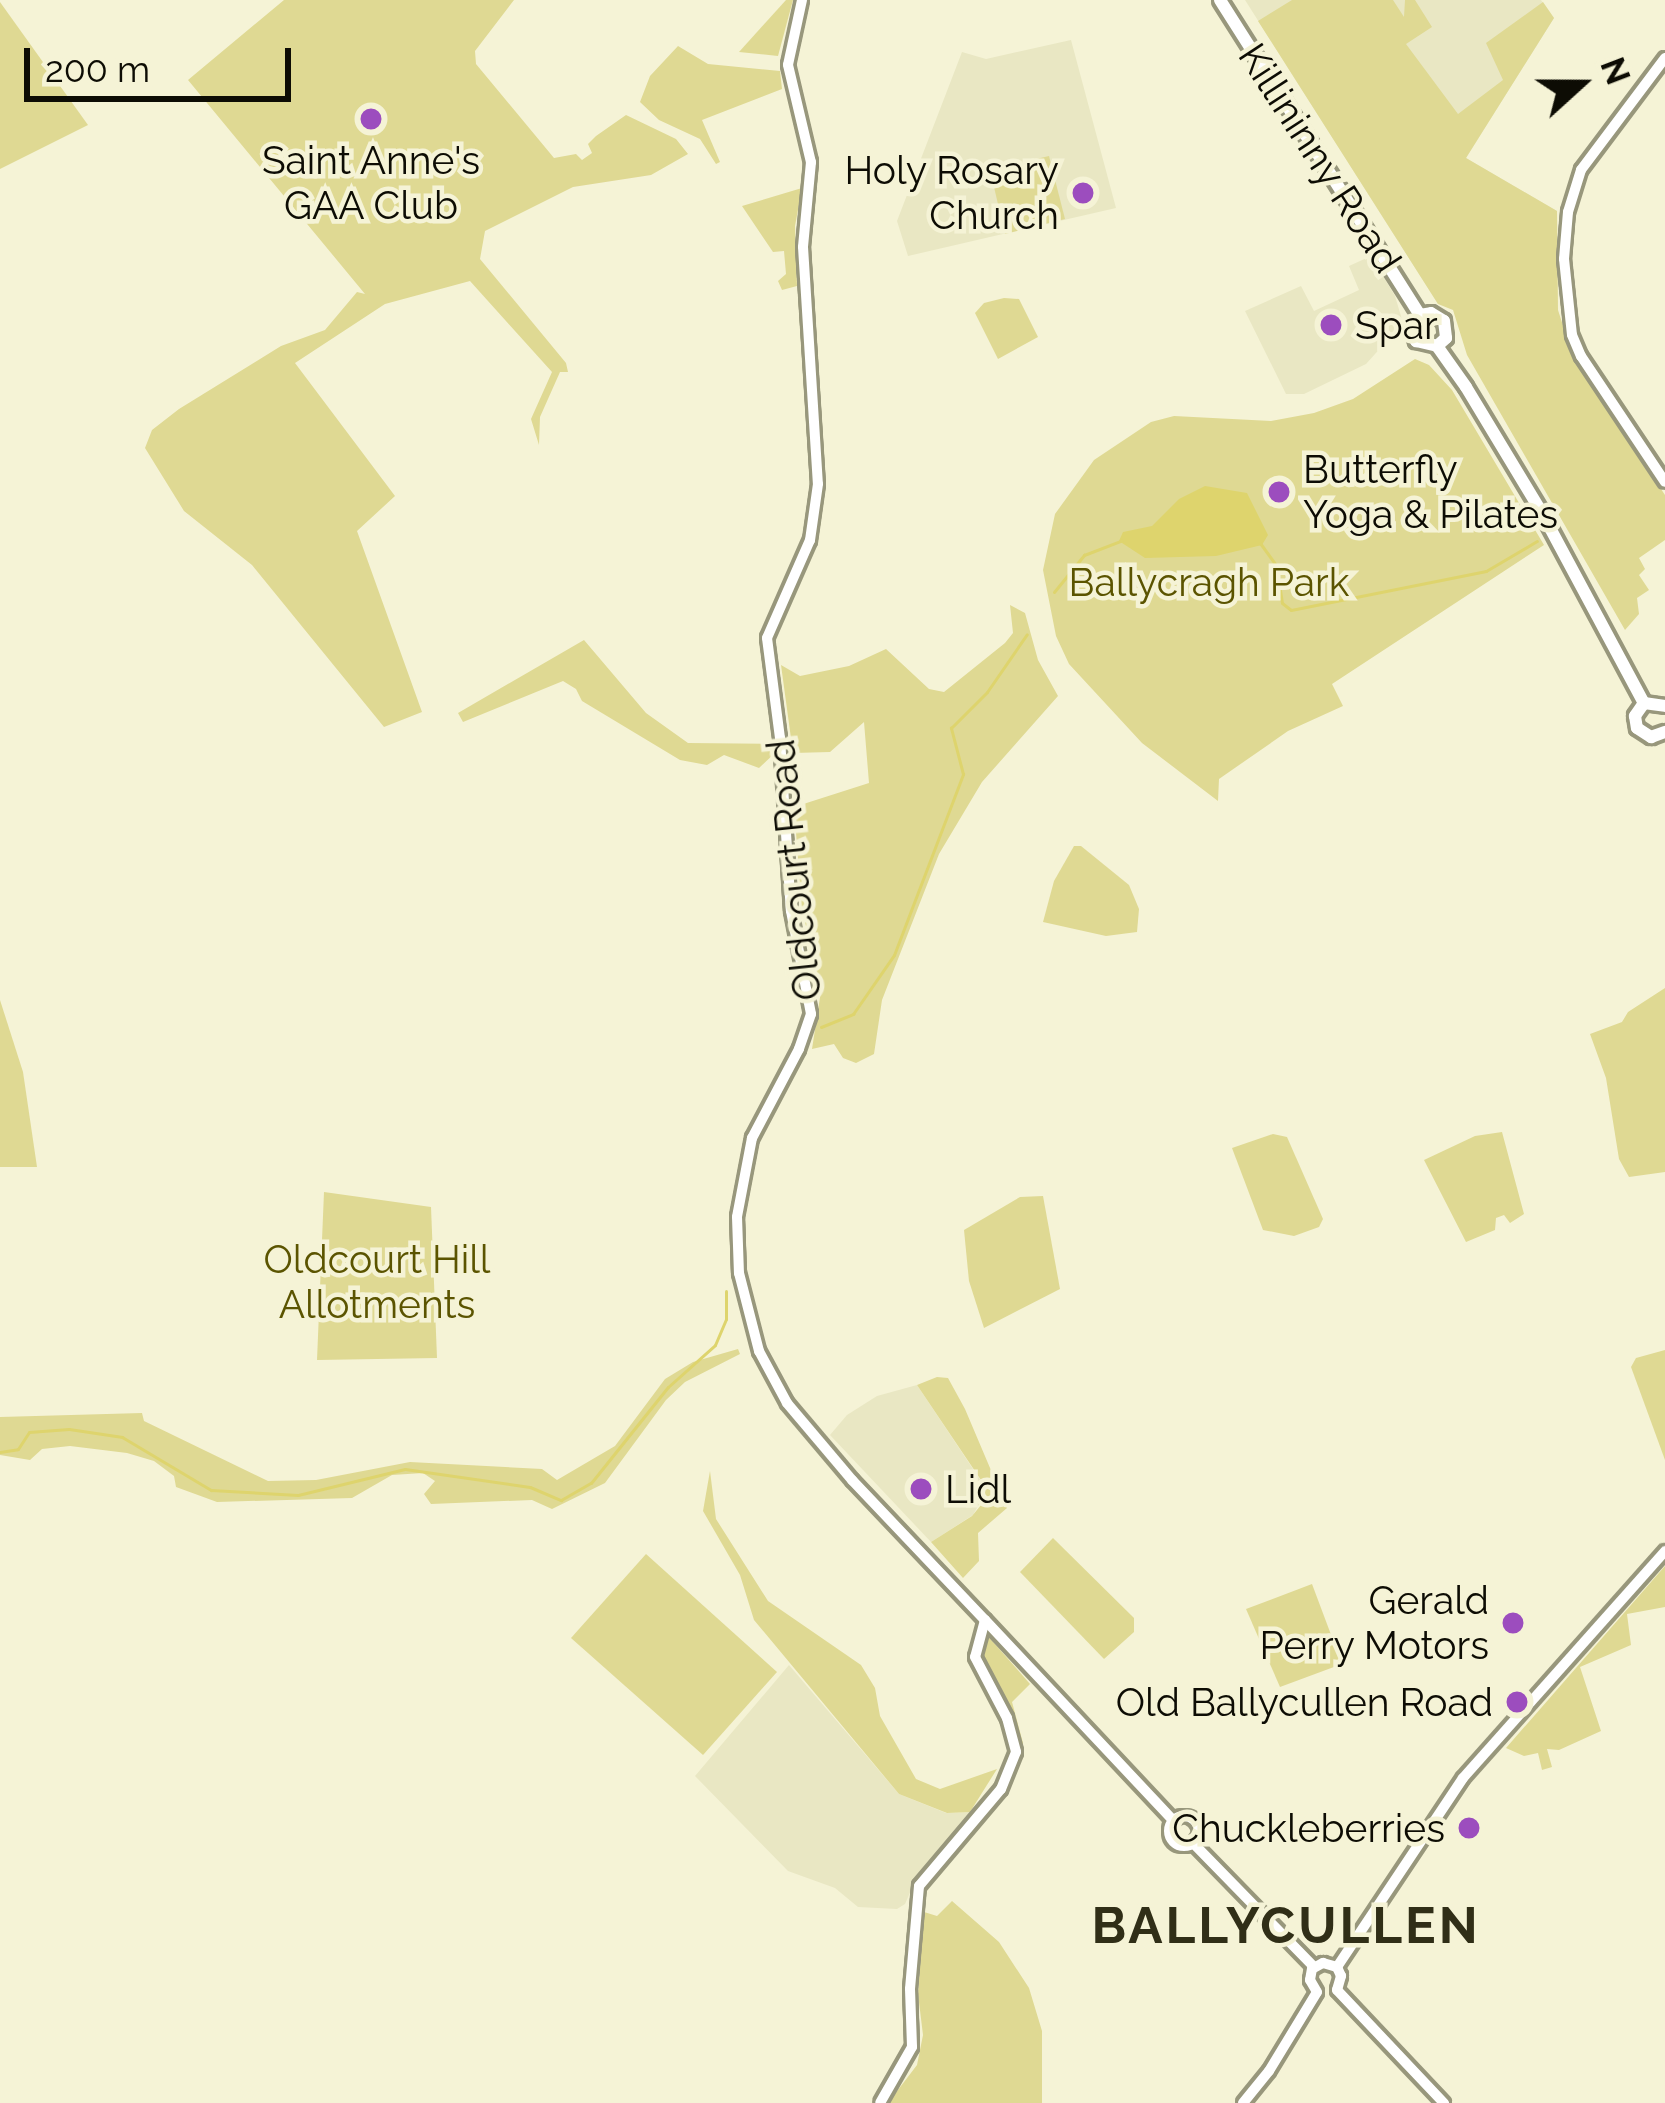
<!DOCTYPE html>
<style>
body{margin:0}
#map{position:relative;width:1665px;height:2103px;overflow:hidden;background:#f5f3d6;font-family:Raleway,sans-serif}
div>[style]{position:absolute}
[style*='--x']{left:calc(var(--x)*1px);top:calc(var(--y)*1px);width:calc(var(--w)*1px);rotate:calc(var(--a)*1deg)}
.built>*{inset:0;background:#e9e7c3}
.green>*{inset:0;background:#dfd993}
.water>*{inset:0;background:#ded46d}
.stream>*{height:3px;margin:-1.5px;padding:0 1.5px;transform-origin:1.5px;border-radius:1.5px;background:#ded46d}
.roads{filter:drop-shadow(3px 0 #98977c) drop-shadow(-3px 0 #98977c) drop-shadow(0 3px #98977c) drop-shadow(0 -3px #98977c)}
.tertiary>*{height:10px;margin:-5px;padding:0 5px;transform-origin:5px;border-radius:5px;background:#fff}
.tertiary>.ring{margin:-5px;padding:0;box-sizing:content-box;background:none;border:10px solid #fff;border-radius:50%}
.secondary>*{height:12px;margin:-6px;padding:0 6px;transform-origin:6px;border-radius:6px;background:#fff}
.dots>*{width:33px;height:33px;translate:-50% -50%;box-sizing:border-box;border:6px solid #f5f3d6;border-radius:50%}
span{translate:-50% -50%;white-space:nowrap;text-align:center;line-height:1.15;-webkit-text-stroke:9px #f5f3d6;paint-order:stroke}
.street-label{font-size:39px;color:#0d0c04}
.poi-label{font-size:39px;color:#0d0c04}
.right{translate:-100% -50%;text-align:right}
.left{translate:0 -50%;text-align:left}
.park-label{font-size:39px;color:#5b5400}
.district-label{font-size:51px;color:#302e17;font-weight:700;letter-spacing:3px}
.north{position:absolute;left:1521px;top:24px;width:120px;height:120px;-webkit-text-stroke:9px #f5f3d6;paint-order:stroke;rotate:69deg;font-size:33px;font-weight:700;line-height:48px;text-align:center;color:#0d0c04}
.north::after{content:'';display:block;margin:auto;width:42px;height:54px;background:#0d0c04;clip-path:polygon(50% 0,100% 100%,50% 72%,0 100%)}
.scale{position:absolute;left:24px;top:48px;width:267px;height:54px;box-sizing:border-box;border:6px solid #0d0c04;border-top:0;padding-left:15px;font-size:36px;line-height:42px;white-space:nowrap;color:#0d0c04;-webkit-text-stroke:9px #f5f3d6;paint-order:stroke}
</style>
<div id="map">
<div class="built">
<div style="clip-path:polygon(1245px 0,1541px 0,1554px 18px,1466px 158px,1557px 211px,1438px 304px)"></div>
<div style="clip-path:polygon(1071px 40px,1116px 208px,908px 256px,897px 221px,962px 52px,986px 59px)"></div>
<div style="clip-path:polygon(1371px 256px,1395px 296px,1403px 323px,1366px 364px,1304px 394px,1286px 394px,1245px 311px,1301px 286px,1314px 311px,1359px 290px,1349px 266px)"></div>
<div style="clip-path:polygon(917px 1385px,987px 1490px,973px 1515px,931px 1542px,830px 1435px,847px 1415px,877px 1396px)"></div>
<div style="clip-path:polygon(789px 1665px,899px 1794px,946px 1813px,970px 1812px,947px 1846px,919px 1872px,905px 1904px,897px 1909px,858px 1907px,835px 1888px,788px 1871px,695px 1776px)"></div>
</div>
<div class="green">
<div style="clip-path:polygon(284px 0,514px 0,475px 51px,476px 64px,554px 158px,576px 154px,582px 160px,592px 153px,588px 144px,596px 136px,626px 115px,676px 139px,688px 154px,651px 175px,573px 187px,485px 231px,480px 259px,566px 363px,568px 372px,560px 372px,540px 417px,539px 445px,531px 419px,552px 372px,470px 281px,385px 304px,295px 363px,395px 496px,357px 531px,422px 712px,384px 727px,252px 565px,184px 511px,145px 448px,152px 430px,179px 409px,281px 346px,325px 330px,357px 292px,365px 294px,188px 80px)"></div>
<div style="clip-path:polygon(786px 0,793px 0,778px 56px,739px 52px)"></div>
<div style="clip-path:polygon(1292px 0,1393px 0,1404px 17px,1405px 0,1415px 0,1432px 27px,1406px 44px,1458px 114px,1503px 80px,1486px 43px,1543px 2px,1554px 18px,1466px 158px,1557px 211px,1558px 310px,1574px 360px,1665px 495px,1665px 540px,1639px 558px,1645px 569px,1639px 575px,1649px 590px,1637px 598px,1639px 614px,1625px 630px,1467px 355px,1453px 310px,1438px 304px,1258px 21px)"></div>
<div style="clip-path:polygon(0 2px,88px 125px,0 169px)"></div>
<div style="clip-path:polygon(678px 46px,708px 64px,780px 71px,782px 89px,702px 120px,720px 162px,716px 164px,700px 139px,659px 120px,640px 102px,650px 76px)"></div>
<div style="clip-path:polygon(1049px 156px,1065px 219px,1005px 234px,990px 170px)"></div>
<div style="clip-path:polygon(802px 188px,795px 226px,797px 286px,782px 290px,778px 281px,786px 274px,784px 251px,773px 252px,742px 206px)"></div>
<div style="clip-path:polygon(1004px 298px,1019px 299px,1038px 337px,998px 359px,975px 313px,984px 303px)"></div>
<div style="clip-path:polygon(1415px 359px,1429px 365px,1452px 390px,1544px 545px,1332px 684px,1343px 706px,1288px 731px,1219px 779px,1218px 801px,1142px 743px,1069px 664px,1056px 636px,1043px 570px,1055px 514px,1094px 460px,1151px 422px,1174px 416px,1271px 421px,1314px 413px,1353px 399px)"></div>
<div style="clip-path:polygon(1010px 605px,1025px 613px,1038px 660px,1058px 696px,982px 782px,939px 854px,882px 1000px,874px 1054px,856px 1063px,843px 1058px,834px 1044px,812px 1049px,821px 991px,802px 909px,794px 807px,869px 783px,864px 722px,830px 752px,793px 753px,781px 665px,800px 676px,849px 666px,886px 649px,929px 689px,944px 692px,1005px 643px,1013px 633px)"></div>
<div style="clip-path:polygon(584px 640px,646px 713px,688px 743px,775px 744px,776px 752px,759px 768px,724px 755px,707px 765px,680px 760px,582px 701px,576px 689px,563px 681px,463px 722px,458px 713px)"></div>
<div style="clip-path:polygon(1074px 846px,1081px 846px,1129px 885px,1139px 909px,1137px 932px,1106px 936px,1043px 922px,1054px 881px)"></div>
<div style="clip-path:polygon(1665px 988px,1665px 1172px,1629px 1177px,1619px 1159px,1606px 1078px,1590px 1034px,1622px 1022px,1628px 1012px)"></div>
<div style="clip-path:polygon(0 1000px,23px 1072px,37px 1167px,0 1167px)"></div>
<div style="clip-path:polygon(1502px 1132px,1524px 1214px,1510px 1223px,1504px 1215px,1496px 1218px,1495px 1230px,1466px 1242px,1424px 1160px,1475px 1136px)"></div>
<div style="clip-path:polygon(1273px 1134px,1287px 1137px,1323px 1219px,1319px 1227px,1294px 1236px,1263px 1230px,1232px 1148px)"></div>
<div style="clip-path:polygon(324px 1192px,431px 1207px,437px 1358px,317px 1360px)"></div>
<div style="clip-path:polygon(1043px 1196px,1060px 1289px,984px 1328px,969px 1281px,964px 1230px,1020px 1197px)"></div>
<div style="clip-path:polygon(738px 1349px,740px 1354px,685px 1382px,666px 1400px,605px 1483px,552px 1509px,532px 1500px,431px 1504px,424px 1494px,435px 1481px,423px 1473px,392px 1475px,352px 1498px,217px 1502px,176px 1487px,174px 1476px,154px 1461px,127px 1453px,70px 1446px,42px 1449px,30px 1460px,0 1455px,0 1417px,142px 1413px,144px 1421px,268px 1481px,316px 1480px,410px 1462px,542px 1469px,557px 1480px,615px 1446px,665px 1379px,693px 1362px)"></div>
<div style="clip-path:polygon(1665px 1350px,1665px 1460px,1631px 1367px,1636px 1358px)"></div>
<div style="clip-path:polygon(937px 1377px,948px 1378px,965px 1409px,1007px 1508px,978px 1533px,979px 1561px,963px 1578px,931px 1542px,972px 1516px,986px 1499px,981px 1493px,987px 1489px,917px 1385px)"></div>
<div style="clip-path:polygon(710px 1471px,716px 1519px,768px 1601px,861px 1665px,875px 1688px,880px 1716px,916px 1779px,940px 1789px,997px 1769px,970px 1812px,947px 1813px,899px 1794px,754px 1620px,740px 1575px,703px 1511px)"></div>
<div style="clip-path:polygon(1053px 1538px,1134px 1618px,1134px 1632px,1104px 1659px,1020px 1572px)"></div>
<div style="clip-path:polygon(646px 1554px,777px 1672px,703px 1755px,571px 1638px)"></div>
<div style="clip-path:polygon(1665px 1566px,1665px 1607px,1627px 1614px,1631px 1645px,1580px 1667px,1601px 1731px,1559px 1750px,1547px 1749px,1552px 1767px,1542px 1770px,1538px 1753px,1524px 1756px,1506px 1748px)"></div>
<div style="clip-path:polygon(1312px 1584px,1342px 1664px,1280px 1687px,1246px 1609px)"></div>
<div style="clip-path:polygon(986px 1634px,1030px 1684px,1012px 1702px,1023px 1743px,1018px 1763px,1013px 1723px,983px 1663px,979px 1647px)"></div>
<div style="clip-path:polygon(952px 1901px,999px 1942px,1029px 1988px,1042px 2031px,1042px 2103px,888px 2103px,917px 2065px,923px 2035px,918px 1994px,924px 1912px,937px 1916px)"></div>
</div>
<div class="water">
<div style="clip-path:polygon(1205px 486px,1247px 493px,1268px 535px,1262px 545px,1216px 556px,1145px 558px,1119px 541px,1123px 532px,1152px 526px,1179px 499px)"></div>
</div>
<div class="stream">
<div style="--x:1260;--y:543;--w:27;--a:54"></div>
<div style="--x:1276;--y:565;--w:38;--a:81"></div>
<div style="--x:1282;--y:603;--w:11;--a:38"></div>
<div style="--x:1291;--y:610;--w:199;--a:-11.3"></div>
<div style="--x:1486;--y:571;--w:59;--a:-30.5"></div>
<div style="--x:1054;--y:592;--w:48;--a:-51"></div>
<div style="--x:1084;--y:555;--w:40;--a:-21"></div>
<div style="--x:821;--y:1027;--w:35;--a:-22"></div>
<div style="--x:853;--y:1014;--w:72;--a:-55.2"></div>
<div style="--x:894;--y:955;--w:194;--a:-69.1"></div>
<div style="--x:963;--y:774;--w:48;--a:-104.6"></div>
<div style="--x:951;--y:728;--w:51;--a:-45"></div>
<div style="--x:987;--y:692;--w:70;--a:-55.4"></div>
<div style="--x:0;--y:1452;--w:18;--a:-9"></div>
<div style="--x:18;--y:1449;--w:20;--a:-57"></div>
<div style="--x:29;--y:1432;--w:40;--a:-4.3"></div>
<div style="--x:69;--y:1429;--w:54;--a:8.6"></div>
<div style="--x:122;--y:1437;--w:104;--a:30.8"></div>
<div style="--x:211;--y:1490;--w:87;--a:3.3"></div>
<div style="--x:298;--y:1495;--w:110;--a:-13.7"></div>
<div style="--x:405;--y:1469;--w:126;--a:8.2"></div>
<div style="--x:530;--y:1487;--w:34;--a:23"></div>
<div style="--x:561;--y:1500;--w:34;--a:-30"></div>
<div style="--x:591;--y:1483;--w:123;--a:-51.3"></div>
<div style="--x:668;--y:1387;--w:63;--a:-41.8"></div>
<div style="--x:715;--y:1345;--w:28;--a:-67"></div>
<div style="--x:726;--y:1319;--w:28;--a:-90"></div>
</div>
<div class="roads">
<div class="tertiary">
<div style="--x:802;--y:0;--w:66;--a:102.2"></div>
<div style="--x:788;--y:65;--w:100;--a:76.7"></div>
<div style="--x:811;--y:162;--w:85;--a:95.4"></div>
<div style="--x:803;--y:247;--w:237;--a:86.4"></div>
<div style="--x:818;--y:484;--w:57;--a:98.1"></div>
<div style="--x:810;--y:540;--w:107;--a:113.7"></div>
<div style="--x:767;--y:638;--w:101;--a:82.6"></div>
<div style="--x:780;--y:738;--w:173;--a:86.4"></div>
<div style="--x:791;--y:911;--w:105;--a:79"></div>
<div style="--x:811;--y:1014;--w:37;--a:109"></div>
<div style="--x:799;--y:1049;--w:101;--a:117.8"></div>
<div style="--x:752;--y:1138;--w:80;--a:100.8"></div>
<div style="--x:737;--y:1217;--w:56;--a:88"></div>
<div style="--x:739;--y:1273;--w:81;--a:75.6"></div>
<div style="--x:759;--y:1351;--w:59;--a:61.7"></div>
<div style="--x:787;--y:1403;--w:101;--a:49.8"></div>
<div style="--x:852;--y:1480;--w:193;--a:46.5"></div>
<div style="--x:985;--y:1620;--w:38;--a:105"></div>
<div style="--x:975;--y:1657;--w:69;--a:62.3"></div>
<div style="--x:1007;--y:1718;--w:35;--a:75"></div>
<div style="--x:1016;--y:1752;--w:40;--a:112"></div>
<div style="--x:1001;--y:1789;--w:127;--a:130.2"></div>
<div style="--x:919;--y:1886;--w:103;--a:95"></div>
<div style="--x:910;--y:1989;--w:58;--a:88"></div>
<div style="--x:912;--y:2047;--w:64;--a:119.7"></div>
<div style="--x:1665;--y:58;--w:140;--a:126.9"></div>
<div style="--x:1581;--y:170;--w:44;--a:107.2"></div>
<div style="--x:1568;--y:212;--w:47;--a:94.9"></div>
<div style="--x:1564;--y:259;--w:76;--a:84"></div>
<div style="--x:1572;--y:335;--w:23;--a:67"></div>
<div style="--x:1581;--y:356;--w:151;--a:56.3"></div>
<div style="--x:985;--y:1620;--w:274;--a:46.8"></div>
<div class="ring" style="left:1169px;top:1816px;width:20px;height:20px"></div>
<div style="--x:1193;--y:1843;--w:173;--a:45.7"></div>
<div style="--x:1337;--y:1990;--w:15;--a:-74"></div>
<div style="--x:1341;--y:1976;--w:10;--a:-114"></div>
<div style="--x:1337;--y:1967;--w:227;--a:-56.3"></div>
<div style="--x:1463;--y:1778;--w:304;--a:-48.3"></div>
<div style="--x:1337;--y:1990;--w:156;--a:46.6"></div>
<div style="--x:1317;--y:1992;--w:14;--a:-120"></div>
<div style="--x:1310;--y:1980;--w:11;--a:-80"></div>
<div style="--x:1312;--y:1969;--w:13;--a:-29"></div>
<div style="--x:1323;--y:1963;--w:15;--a:16"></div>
<div style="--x:1243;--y:2103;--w:41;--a:-50.9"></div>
<div style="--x:1269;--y:2071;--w:92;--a:-58.7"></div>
</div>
<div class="secondary">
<div style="--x:1220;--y:0;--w:373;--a:57.6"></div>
<div style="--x:1420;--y:315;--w:17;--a:118"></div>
<div style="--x:1412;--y:330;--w:12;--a:70"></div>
<div style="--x:1416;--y:341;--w:22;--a:13"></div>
<div style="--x:1437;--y:346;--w:50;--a:54.7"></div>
<div style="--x:1466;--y:387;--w:147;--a:58.9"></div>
<div style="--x:1542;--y:513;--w:216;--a:61.8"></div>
<div style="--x:1420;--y:315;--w:11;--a:-10"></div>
<div style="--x:1431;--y:313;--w:15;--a:32"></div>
<div style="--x:1444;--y:321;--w:17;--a:83"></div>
<div style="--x:1446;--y:338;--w:12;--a:138"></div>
<div style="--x:1644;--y:703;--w:16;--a:125"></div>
<div style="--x:1635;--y:716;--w:12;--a:81"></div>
<div style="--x:1637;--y:728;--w:17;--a:33"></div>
<div style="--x:1651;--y:737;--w:15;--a:-20"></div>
<div style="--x:1644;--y:703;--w:21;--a:8"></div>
</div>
</div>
<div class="dots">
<div style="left:371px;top:119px;background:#9c4dbe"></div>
<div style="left:1083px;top:193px;background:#9c4dbe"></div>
<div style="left:1331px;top:325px;background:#9c4dbe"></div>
<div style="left:1279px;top:492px;background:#9c4dbe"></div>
<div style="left:921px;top:1489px;background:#9c4dbe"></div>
<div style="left:1513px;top:1623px;background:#9c4dbe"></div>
<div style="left:1517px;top:1702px;background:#9c4dbe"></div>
<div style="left:1469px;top:1828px;background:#9c4dbe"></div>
</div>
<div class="street-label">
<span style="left:1320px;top:158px;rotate:57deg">Killininny Road</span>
<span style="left:794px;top:870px;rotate:-96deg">Oldcourt Road</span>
</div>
<div class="poi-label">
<span style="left:371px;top:183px">Saint Anne's<br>GAA Club</span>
<span class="right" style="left:1059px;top:193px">Holy Rosary<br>Church</span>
<span class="left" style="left:1355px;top:325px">Spar</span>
<span class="left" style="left:1303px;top:492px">Butterfly<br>Yoga &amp; Pilates</span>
<span class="left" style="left:945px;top:1489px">Lidl</span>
<span class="right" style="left:1489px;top:1623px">Gerald<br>Perry Motors</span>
<span class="right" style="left:1493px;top:1702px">Old Ballycullen Road</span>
<span class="right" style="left:1445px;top:1828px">Chuckleberries</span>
</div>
<div class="park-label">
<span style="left:1209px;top:582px">Ballycragh Park</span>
<span style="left:377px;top:1282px">Oldcourt Hill<br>Allotments</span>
</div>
<div class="district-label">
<span style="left:1286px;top:1925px">BALLYCULLEN</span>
</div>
<div class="north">N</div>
<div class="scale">200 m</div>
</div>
